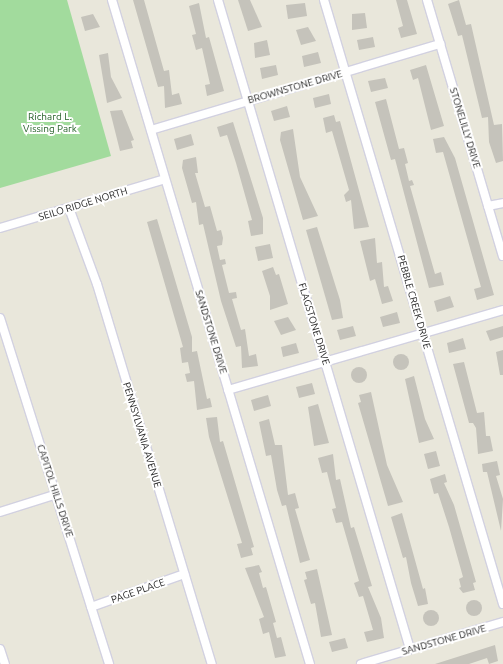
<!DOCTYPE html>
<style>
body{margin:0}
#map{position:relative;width:503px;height:664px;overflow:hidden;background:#e9e7db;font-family:Ubuntu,sans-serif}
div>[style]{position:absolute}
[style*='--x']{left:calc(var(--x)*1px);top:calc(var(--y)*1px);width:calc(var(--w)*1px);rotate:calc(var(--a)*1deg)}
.green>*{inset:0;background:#a2db9d}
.building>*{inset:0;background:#c5c3bb}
.round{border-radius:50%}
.roads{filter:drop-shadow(1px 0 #d2d1e0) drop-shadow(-1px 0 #d2d1e0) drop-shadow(0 1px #d2d1e0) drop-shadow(0 -1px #d2d1e0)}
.minor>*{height:8px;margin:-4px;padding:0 4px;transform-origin:4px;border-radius:4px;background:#fff}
span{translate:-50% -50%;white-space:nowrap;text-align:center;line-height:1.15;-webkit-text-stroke:4px #fff;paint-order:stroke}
.street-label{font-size:10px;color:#282828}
.park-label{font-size:10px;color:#205d24}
</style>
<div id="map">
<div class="green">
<div style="clip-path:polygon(0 0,67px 0,111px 156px,0 188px)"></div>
</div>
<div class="building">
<div style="clip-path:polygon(133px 0,144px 0,164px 71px,169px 70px,172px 95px,179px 93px,182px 104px,165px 108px,164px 86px,158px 87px)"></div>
<div style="clip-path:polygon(238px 0,250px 0,262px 27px,248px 31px)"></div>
<div style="clip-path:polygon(396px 0,407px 0,417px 34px,401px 38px,398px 28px,403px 26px)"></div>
<div style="clip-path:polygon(459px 0,466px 25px,471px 24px,494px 125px,502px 124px,503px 161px,496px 163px,489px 142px,488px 117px,482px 118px,462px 35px,458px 36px,448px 4px)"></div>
<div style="clip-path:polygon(199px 3px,206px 38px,209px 37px,224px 91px,207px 96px,205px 85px,210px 84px,202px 48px,196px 50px,192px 35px,196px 34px,189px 6px)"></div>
<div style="clip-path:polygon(305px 3px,307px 16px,288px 19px,286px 5px)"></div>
<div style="clip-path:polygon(365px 13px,367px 28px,352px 30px,352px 14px)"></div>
<div style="clip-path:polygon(93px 14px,100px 27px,85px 31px,81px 17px)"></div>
<div style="clip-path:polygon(308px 27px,316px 41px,301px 45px,296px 30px)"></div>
<div style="clip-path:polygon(373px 37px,375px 47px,359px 50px,357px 40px)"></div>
<div style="clip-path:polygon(267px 40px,270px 55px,255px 58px,254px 43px)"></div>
<div style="clip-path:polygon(318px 52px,321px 63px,304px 67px,302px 56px)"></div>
<div style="clip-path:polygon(108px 53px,111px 77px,122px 98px,107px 103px,99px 55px)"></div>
<div style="clip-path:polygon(276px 65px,278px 75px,262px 79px,260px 68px)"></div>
<div style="clip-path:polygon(426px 65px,444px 126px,431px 130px,418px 78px,413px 80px,410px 70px)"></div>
<div style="clip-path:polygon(385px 78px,388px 88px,371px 92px,368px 81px)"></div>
<div style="clip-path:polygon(329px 94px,331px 104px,315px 108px,313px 98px)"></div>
<div style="clip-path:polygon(386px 99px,399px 149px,404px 148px,408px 163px,405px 164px,409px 181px,412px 180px,414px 185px,410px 186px,435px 274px,441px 272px,444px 285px,429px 288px,395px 159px,391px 160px,375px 102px)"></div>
<div style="clip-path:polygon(287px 106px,290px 117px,274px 121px,271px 111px)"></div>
<div style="clip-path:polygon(122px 110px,134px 140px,131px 141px,133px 148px,120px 151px,110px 111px)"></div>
<div style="clip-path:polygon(334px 115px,336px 122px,340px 121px,369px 227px,354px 229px,351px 200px,346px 202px,344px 195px,349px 190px,332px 131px,326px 133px,323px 118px)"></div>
<div style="clip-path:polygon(233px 122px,263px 218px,263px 234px,251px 236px,248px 221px,252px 220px,236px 163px,227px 135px,220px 137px,217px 127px)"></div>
<div style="clip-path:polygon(293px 129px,300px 177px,318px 216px,303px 220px,280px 140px,281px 132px)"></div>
<div style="clip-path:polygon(191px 134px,194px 145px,177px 150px,174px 139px)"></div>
<div style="clip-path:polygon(444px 137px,455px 158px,494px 295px,477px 300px,474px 289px,481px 287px,443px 152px,436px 153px,433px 139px)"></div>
<div style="clip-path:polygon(196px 157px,198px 173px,195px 173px,205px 207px,210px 206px,217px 231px,221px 230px,223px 238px,222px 245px,217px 246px,220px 260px,225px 259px,226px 264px,222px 265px,229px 293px,236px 292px,237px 298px,232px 299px,241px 330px,245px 329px,249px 356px,256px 354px,258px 366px,242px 368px,241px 346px,236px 347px,221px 301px,203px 224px,199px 225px,196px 202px,192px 203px,182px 168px,183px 160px)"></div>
<div style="clip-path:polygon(157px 219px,192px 337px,192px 352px,197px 351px,207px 399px,210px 398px,212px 407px,197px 410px,194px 381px,187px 382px,185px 374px,190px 373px,188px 362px,182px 363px,180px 348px,183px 347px,147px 222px)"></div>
<div style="clip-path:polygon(317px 227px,340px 300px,343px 318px,332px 320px,306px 230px)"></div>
<div style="clip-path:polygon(375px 238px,377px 263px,382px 262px,384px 287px,388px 286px,393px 301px,382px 304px,375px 279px,370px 281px,360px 241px)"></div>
<div style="clip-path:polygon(270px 244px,273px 258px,258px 261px,255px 247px)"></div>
<div style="clip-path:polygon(273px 267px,276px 275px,279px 274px,288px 304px,270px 310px,270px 296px,262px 271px)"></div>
<div style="clip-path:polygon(450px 296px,454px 307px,437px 312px,434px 301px)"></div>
<div style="clip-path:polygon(397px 312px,400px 323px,383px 327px,380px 317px)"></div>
<div style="clip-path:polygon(288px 317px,296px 330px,281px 335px,274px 321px)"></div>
<div style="clip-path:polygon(353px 326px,356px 336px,340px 340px,337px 330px)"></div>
<div style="clip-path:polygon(503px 326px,503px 337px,490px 341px,486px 331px)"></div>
<div style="clip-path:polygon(463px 338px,466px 349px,449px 353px,447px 343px)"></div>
<div style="clip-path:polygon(296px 343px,299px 353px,283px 357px,281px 347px)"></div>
<div style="clip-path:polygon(503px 350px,503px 375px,500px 375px,496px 352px)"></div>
<div class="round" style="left:393px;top:354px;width:16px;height:16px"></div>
<div style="clip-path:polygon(464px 362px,477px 413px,484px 412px,486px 436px,490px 436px,493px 451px,478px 454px,476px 428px,473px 423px,469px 423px,453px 364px)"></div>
<div class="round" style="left:351px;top:367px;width:16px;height:16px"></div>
<div style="clip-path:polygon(414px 376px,425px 419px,434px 439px,419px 443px,405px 379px)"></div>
<div style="clip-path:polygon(312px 383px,315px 394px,299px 398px,296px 387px)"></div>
<div style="clip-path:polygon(371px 392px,387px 465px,403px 502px,388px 506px,358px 403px,361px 402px,359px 395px)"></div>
<div style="clip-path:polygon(268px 395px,271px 406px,254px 411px,251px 400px)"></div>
<div style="clip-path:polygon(318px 404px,329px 443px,314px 446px,308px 407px)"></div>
<div style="clip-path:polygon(217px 417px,220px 442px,223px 441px,254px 547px,251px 548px,253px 555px,241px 558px,237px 544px,242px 543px,209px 437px,206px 418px)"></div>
<div style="clip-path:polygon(269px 419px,275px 445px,282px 445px,288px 495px,295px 493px,299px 508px,295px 509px,310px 560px,300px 563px,286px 505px,282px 506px,277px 490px,271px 455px,266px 456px,259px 422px)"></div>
<div style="clip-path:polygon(436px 451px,440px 466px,428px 469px,424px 454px)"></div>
<div style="clip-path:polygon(333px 454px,336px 480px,340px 479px,351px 528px,354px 527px,372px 586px,368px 587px,381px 618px,384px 638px,367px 642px,364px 632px,373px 630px,363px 596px,359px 597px,354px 583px,359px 581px,342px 522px,336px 523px,332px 509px,336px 508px,327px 472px,322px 473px,318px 458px)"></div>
<div style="clip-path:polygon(497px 461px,500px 475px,496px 476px,503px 499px,501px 531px,487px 472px,483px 472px,482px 464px)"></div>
<div style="clip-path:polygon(445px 474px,447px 482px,444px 483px,454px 505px,476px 582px,473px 583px,475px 590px,463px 593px,459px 588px,461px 587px,459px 579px,463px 577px,449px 527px,438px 493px,434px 494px,430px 479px)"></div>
<div style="clip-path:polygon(402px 513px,423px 589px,425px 588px,428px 604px,418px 606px,411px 583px,406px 557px,403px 558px,391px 517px)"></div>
<div style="clip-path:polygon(259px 565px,262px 572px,259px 573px,263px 588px,266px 587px,276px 622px,273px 623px,277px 638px,281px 637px,286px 656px,275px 658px,269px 632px,263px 634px,259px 619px,264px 617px,245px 568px)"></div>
<div style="clip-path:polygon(317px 569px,332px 635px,321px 637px,315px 603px,311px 604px,304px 580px,307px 579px,305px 572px)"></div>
<div class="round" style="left:466px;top:600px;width:16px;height:16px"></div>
<div class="round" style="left:423px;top:610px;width:16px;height:16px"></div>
<div style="clip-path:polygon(345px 638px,348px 648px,332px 652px,329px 642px)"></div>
<div style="clip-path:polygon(495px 645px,498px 661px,489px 664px,487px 658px,469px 664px,435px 664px)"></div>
</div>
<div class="roads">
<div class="minor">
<div style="--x:112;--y:0;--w:693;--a:73.4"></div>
<div style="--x:218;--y:0;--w:677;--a:73.52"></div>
<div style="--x:324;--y:0;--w:630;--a:73.49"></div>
<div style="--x:427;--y:0;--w:267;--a:73.5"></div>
<div style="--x:151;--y:130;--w:302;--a:-16.6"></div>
<div style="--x:488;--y:206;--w:15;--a:-11"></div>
<div style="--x:69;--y:208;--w:81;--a:69.8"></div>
<div style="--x:97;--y:284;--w:397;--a:73.2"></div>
<div style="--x:0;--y:228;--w:172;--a:-16.5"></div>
<div style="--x:0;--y:318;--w:363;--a:72.5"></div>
<div style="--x:228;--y:390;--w:286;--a:-16.2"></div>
<div style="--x:0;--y:512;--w:60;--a:-17.5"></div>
<div style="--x:91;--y:607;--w:99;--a:-19.5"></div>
<div style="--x:0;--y:649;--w:16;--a:72"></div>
<div style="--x:361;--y:664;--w:148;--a:-16.5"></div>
</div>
</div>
<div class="street-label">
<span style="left:295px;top:87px;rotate:-16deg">BROWNSTONE DRIVE</span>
<span style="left:465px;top:128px;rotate:73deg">STONELILLY DRIVE</span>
<span style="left:83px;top:204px;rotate:-17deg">SEILO RIDGE NORTH</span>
<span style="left:414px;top:302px;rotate:74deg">PEBBLE CREEK DRIVE</span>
<span style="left:314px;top:324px;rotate:73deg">FLAGSTONE DRIVE</span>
<span style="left:211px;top:332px;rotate:73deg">SANDSTONE DRIVE</span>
<span style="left:142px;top:435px;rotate:73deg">PENNSYLVANIA AVENUE</span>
<span style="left:55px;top:491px;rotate:72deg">CAPITOL HILLS DRIVE</span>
<span style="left:138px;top:591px;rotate:-19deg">PAGE PLACE</span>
<span style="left:444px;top:640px;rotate:-16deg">SANDSTONE DRIVE</span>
</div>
<div class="park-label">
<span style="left:50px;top:122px">Richard L.<br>Vissing Park</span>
</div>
</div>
